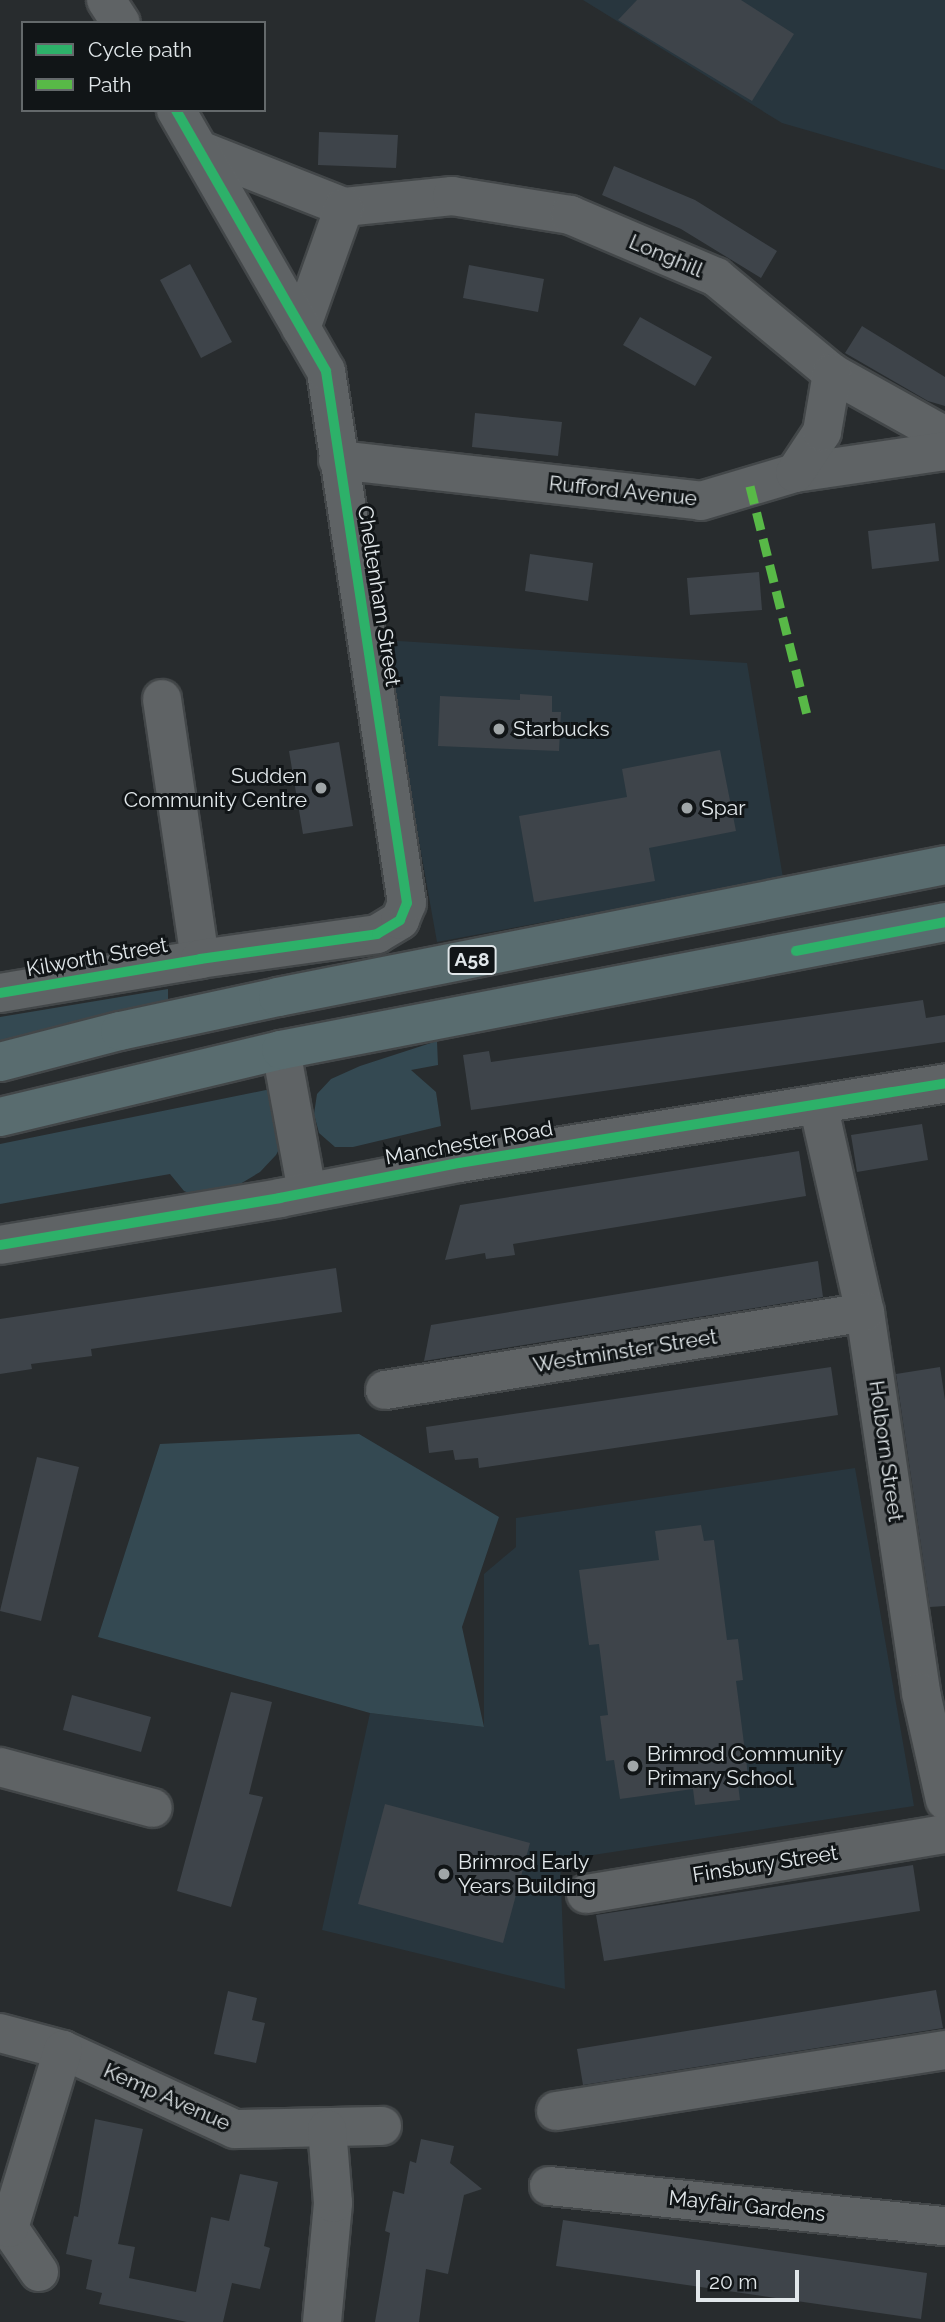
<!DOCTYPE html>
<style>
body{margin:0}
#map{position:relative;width:945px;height:2322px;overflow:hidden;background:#282c2e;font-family:Raleway,sans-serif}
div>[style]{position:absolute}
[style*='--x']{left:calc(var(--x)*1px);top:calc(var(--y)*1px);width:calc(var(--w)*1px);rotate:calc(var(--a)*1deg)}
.built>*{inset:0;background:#28363e}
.green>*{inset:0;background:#344952}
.building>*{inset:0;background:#3e444a}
.roads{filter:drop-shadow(2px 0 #434749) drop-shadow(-2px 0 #434749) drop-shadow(0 2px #434749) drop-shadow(0 -2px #434749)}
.street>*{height:38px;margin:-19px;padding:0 19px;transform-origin:19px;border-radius:19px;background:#5f6365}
.highway>*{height:38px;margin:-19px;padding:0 19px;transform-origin:19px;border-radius:19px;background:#596c6f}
.quiet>*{height:9px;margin-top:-4.5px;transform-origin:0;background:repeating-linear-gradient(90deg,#58b947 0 18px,transparent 0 27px)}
.cycleway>*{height:10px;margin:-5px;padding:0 5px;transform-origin:5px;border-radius:5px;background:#2db169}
.dots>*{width:19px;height:19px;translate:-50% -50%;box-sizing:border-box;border:4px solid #111517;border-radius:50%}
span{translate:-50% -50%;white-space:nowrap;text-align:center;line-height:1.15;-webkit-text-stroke:6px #111517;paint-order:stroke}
.shield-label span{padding:2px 5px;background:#111517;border:2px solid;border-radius:5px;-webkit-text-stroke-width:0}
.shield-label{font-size:19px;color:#e1e7ea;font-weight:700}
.street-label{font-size:21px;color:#e1e7ea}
.poi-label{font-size:21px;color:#e1e7ea}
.left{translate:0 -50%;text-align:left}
.right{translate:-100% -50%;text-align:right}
.legend{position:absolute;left:21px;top:21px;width:245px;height:91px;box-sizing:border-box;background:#111517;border:2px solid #64696b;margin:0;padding:9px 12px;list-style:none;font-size:21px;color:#e1e7ea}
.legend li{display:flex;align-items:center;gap:14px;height:35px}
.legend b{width:35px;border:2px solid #64696b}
.scale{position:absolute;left:696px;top:2270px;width:103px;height:32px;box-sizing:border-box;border:4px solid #e1e7ea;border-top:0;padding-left:9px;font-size:21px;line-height:24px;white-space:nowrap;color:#e1e7ea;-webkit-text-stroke:5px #111517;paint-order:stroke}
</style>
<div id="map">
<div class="built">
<div style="clip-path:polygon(583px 0,945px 0,945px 170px,782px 123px)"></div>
<div style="clip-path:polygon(383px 640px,747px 663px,783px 878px,437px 942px)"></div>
<div style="clip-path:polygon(855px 1468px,914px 1806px,560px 1860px,565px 1989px,322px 1930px,370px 1713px,484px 1727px,484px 1574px,516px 1547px,516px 1518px)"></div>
</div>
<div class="green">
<div style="clip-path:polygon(168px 989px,168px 1002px,0 1041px,0 1017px)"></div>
<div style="clip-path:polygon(437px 1041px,438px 1065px,411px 1070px,436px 1092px,441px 1126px,353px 1147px,335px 1147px,319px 1133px,314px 1114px,317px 1094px,331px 1079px,360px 1066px)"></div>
<div style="clip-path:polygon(266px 1090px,276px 1092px,284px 1140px,276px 1155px,260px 1172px,235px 1187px,201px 1198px,184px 1191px,170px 1174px,0 1204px,0 1144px)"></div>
<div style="clip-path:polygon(359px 1434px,499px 1517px,462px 1627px,484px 1727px,370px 1713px,98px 1637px,160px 1444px)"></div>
</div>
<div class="building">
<div style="clip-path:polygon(637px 0,741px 0,794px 34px,752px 101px,618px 20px)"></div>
<div style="clip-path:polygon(319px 132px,398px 135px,396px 168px,318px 165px)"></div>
<div style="clip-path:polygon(614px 166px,695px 200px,777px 251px,761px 278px,681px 229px,602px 195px)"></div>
<div style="clip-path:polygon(190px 264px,232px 342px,201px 358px,160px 280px)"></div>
<div style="clip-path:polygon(469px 265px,544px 279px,538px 312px,463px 298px)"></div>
<div style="clip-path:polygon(640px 317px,712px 357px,695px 386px,623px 345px)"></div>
<div style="clip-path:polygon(862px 326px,945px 377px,945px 406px,928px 401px,845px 353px)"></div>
<div style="clip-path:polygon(475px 413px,562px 422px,558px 456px,472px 447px)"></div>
<div style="clip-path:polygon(935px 523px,939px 561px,872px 569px,868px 531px)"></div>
<div style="clip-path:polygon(530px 554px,593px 563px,588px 601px,525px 591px)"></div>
<div style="clip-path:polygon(759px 572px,762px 610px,690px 615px,687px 578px)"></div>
<div style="clip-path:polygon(520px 694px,552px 696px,552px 712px,561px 712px,559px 751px,438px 746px,440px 696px,520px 700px)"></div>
<div style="clip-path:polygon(339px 742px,353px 826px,303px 834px,289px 751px)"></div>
<div style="clip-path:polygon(720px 750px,736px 831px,649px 848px,655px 881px,534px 902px,519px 816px,627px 797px,622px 769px)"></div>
<div style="clip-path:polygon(923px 1000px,926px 1018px,945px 1015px,945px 1042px,471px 1110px,463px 1055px,489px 1051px,491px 1062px)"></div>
<div style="clip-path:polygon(922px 1124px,928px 1160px,857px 1172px,851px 1135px)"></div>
<div style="clip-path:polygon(799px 1151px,806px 1196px,513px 1244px,515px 1255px,486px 1259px,485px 1253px,445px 1260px,460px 1205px)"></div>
<div style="clip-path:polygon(818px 1261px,823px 1297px,424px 1361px,431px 1325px)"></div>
<div style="clip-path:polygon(336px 1268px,342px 1312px,91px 1349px,92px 1356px,31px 1364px,32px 1369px,0 1374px,0 1319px)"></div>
<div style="clip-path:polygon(831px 1367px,838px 1415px,479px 1468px,478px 1458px,455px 1460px,453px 1450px,429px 1453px,426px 1427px)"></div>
<div style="clip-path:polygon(940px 1367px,945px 1400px,945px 1606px,930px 1607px,896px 1374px)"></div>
<div style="clip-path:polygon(37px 1457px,79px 1467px,41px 1621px,0 1611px)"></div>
<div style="clip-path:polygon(701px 1525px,704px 1541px,714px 1540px,727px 1640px,738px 1639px,743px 1680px,736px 1681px,749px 1783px,738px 1784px,740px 1800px,695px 1805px,693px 1789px,620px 1799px,614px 1760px,606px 1761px,600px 1716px,608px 1715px,599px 1644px,589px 1645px,579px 1570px,659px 1560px,655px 1531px)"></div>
<div style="clip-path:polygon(231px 1692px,272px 1702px,249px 1794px,263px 1797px,231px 1907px,177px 1891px)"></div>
<div style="clip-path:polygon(72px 1695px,151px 1717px,141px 1752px,63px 1730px)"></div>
<div style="clip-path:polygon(385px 1804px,530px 1843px,503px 1943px,358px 1904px)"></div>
<div style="clip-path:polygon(913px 1865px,920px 1911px,604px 1961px,596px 1915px)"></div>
<div style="clip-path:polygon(936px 1990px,943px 2028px,583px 2085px,577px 2049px)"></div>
<div style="clip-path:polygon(228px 1991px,257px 1998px,252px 2020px,265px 2023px,256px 2063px,214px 2054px)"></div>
<div style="clip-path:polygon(95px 2119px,143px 2129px,118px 2244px,135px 2247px,129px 2278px,196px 2292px,211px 2217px,229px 2221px,240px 2174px,278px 2182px,264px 2246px,270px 2248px,260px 2289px,232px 2283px,223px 2322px,187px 2322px,99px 2304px,102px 2293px,86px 2289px,92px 2260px,66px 2254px,74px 2216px,78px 2217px)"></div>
<div style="clip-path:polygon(421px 2139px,454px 2146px,450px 2163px,482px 2189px,464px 2195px,448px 2274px,426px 2269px,419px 2322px,375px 2322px,390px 2233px,385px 2231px,393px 2191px,404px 2194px,410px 2161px,416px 2163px)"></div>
<div style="clip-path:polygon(563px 2220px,927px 2273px,921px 2319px,556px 2266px)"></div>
</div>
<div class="roads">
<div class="street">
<div style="--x:106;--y:0;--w:27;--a:57"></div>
<div style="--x:202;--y:151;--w:153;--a:21.5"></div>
<div style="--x:344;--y:207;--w:109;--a:-5.8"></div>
<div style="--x:452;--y:196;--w:120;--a:9.1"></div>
<div style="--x:570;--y:215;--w:159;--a:23"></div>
<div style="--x:716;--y:277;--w:151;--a:39.6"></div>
<div style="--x:832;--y:373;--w:129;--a:29.1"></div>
<div style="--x:301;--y:328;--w:128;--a:-70.4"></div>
<div style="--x:338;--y:460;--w:365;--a:6.4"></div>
<div style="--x:701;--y:501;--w:98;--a:-16.6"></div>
<div style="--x:795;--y:473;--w:152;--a:-8.3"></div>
<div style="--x:795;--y:473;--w:49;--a:-56.6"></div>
<div style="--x:822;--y:432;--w:60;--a:-80.4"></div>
<div style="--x:162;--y:699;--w:263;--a:81.7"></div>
<div style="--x:0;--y:993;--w:203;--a:-9.6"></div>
<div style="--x:200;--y:959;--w:179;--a:-8"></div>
<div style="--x:377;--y:934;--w:27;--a:-31"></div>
<div style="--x:400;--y:920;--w:18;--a:-68"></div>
<div style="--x:407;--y:903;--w:538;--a:-98.66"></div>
<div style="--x:326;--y:371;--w:301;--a:-119.9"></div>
<div style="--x:281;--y:1050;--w:144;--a:79.6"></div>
<div style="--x:818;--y:1104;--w:213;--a:77.3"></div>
<div style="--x:865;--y:1312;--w:385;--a:81.6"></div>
<div style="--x:921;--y:1693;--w:110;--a:77.4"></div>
<div style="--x:0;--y:1245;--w:284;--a:-9.5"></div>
<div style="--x:280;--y:1198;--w:182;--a:-11.1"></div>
<div style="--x:459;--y:1163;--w:493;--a:-9.3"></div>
<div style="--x:385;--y:1390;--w:486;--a:-9.2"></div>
<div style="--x:0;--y:1767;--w:158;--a:15"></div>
<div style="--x:586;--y:1894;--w:364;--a:-9.5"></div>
<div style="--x:0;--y:2033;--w:65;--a:15.1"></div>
<div style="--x:63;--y:2050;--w:189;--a:24.7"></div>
<div style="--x:235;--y:2129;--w:147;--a:-1.2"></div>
<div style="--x:556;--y:2111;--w:394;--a:-8.9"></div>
<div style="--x:549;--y:2186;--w:398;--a:5.8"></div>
<div style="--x:39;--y:2272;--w:53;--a:-124.3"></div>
<div style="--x:9;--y:2228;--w:186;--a:-73.1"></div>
<div style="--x:322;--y:2322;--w:120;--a:-84.7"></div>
<div style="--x:333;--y:2203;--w:74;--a:-94.6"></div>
</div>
<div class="highway">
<div style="--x:0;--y:1062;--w:124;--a:-14.5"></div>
<div style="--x:120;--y:1031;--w:162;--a:-12.1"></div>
<div style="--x:278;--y:997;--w:680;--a:-11.19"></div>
<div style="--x:0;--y:1117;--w:289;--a:-13.4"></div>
<div style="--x:281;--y:1050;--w:676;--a:-10.91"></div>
</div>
</div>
<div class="quiet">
<div style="--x:750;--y:486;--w:243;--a:76"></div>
</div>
<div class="cycleway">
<div style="--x:796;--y:951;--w:152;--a:-11"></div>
<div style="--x:0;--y:993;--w:203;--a:-9.6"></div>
<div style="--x:200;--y:959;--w:179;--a:-8"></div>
<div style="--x:377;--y:934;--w:27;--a:-31"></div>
<div style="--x:400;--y:920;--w:18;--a:-68"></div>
<div style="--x:407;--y:903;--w:538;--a:-98.66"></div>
<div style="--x:326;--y:371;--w:301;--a:-119.9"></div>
<div style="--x:0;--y:1245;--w:284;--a:-9.5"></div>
<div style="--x:280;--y:1198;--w:182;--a:-11.1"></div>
<div style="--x:459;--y:1163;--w:493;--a:-9.3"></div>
</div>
<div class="dots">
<div style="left:499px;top:729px;background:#a0a6a8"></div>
<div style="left:321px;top:788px;background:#a0a6a8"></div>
<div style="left:687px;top:808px;background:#a0a6a8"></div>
<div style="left:633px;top:1766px;background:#a0a6a8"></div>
<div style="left:444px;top:1874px;background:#a0a6a8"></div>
</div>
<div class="shield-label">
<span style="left:472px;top:960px">A58</span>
</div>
<div class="street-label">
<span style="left:666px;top:256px;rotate:23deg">Longhill</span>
<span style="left:623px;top:491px;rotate:6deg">Rufford Avenue</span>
<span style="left:379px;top:596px;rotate:81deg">Cheltenham Street</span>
<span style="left:97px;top:957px;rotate:-10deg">Kilworth Street</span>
<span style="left:469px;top:1143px;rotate:-10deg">Manchester Road</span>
<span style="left:625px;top:1351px;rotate:-9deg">Westminster Street</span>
<span style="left:886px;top:1451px;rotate:82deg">Holborn Street</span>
<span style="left:765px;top:1864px;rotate:-9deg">Finsbury Street</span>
<span style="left:167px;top:2097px;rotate:24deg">Kemp Avenue</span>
<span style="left:747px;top:2206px;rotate:6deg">Mayfair Gardens</span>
</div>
<div class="poi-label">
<span class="left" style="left:513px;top:729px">Starbucks</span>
<span class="right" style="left:307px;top:788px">Sudden<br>Community Centre</span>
<span class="left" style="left:701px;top:808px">Spar</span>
<span class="left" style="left:647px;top:1766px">Brimrod Community<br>Primary School</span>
<span class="left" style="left:458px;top:1874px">Brimrod Early<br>Years Building</span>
</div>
<ul class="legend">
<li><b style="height:9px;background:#2db169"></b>Cycle path</li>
<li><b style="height:9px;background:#58b947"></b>Path</li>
</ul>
<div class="scale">20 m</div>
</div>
